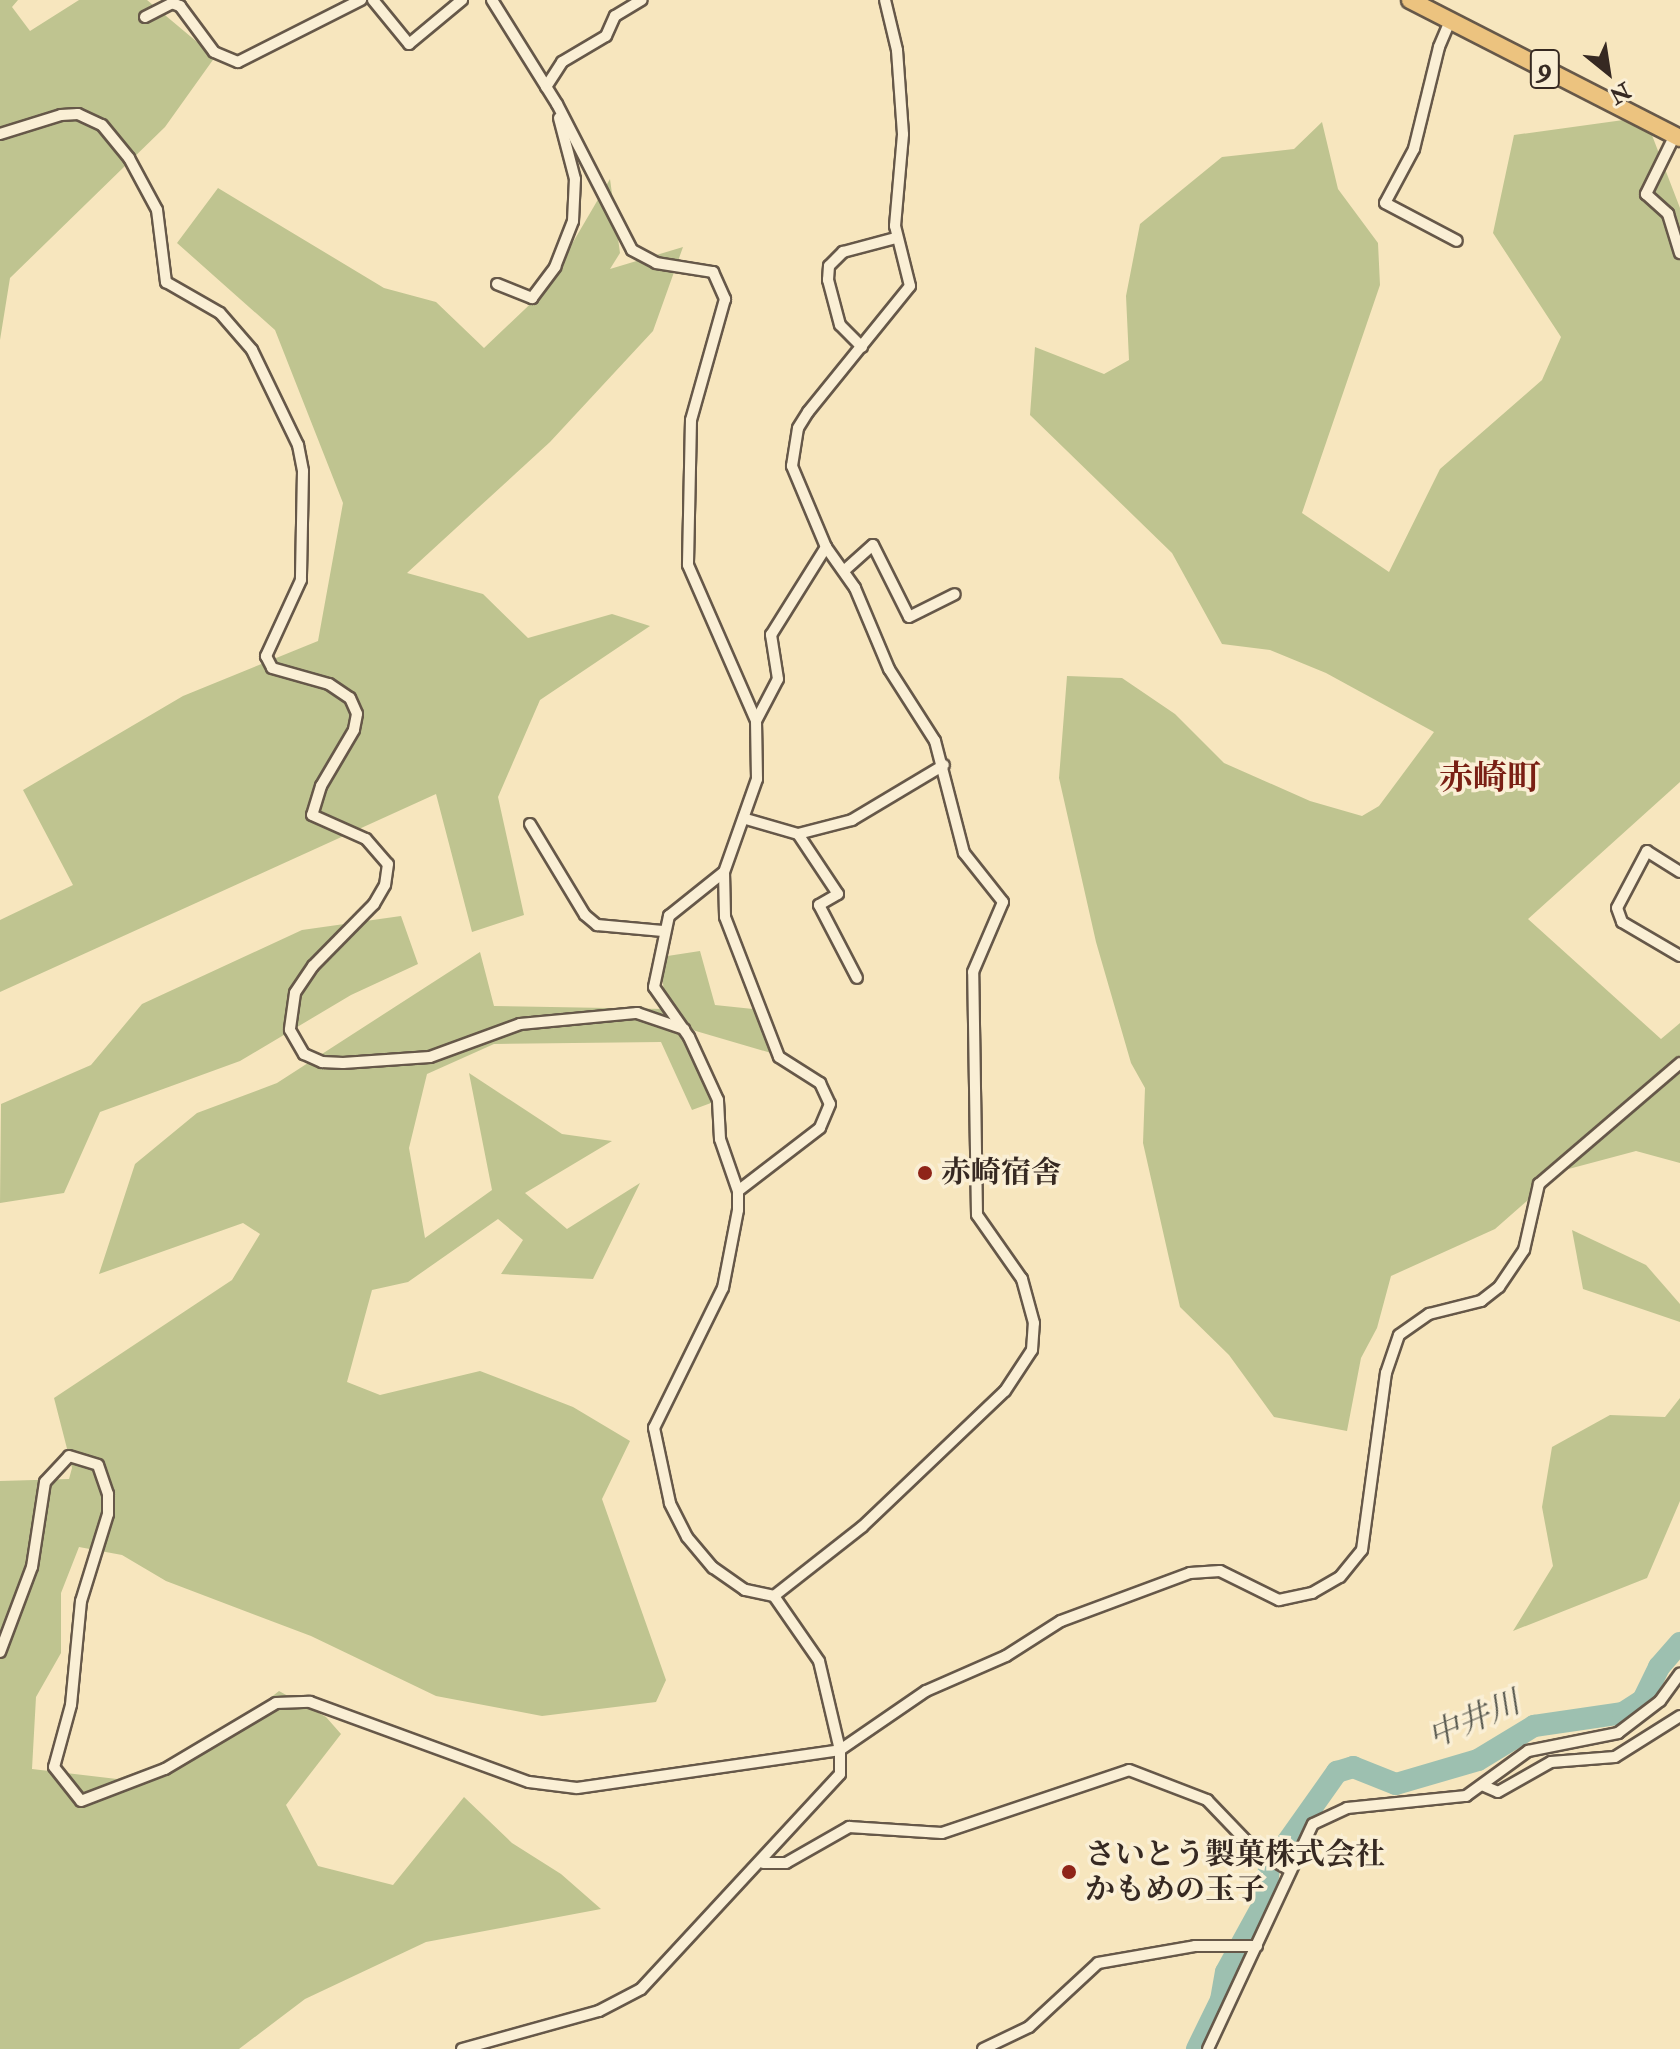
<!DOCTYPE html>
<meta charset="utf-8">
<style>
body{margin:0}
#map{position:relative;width:1680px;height:2049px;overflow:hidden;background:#f7e6be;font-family:"IM FELL Double Pica","Noto Serif JP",serif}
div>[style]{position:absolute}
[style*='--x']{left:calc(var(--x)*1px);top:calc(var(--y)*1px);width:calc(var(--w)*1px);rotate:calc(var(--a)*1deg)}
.green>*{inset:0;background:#bfc490}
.river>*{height:22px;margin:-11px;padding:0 11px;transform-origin:11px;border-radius:11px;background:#9dc0b0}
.roads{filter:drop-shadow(2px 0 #665849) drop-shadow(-2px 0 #665849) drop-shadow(0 2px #665849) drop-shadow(0 -2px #665849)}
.street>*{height:10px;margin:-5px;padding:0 5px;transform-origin:5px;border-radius:5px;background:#faefd5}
.primary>*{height:16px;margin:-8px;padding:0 8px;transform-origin:8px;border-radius:8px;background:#ecc37f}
.dots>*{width:22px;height:22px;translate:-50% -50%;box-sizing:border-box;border:4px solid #faefd5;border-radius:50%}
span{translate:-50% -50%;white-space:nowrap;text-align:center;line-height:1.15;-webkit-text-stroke:7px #faefd5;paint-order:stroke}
.shield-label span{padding:2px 6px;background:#faefd5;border:2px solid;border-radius:6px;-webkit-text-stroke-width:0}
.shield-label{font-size:28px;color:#362922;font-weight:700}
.poi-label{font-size:30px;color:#362922;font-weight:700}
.left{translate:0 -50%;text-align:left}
.water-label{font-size:32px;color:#55564d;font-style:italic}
.quarter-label{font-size:34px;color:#7a1f14;font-weight:700}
.north{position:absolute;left:1568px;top:32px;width:80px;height:80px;-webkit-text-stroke:6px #faefd5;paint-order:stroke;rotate:150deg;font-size:22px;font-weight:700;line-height:32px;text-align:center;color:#362922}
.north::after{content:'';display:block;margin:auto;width:28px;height:36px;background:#362922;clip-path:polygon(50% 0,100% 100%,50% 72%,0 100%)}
</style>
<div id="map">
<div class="green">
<div style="clip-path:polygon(0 0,18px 0,12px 7px,30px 31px,79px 0,147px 0,215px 57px,165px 127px,10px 278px,0 340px)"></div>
<div style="clip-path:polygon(1645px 117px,1680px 208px,1680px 782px,1528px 919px,1661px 1039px,1680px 1023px,1680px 1163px,1636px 1151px,1561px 1171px,1495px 1229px,1391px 1276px,1377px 1328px,1361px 1358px,1347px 1431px,1274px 1417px,1229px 1355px,1180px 1307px,1143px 1143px,1145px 1088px,1131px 1063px,1096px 942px,1059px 778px,1067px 676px,1122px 678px,1175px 714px,1224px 763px,1310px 801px,1362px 816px,1379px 806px,1434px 732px,1326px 673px,1270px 650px,1222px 644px,1172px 553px,1030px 415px,1035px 347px,1104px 374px,1129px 360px,1126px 296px,1140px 224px,1222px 157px,1294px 149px,1322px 122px,1338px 189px,1378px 243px,1380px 285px,1302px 513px,1389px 572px,1440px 469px,1542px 380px,1561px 337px,1493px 233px,1514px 135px)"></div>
<div style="clip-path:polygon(610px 179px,620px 253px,610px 269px,683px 247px,653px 331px,550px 442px,407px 573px,483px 594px,528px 638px,612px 614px,650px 626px,540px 700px,498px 797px,524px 915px,472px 932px,436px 794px,0 992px,0 920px,73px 885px,23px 790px,183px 696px,318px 641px,343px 503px,275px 330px,177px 243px,218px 188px,384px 288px,436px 302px,484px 348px,545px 290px)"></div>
<div style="clip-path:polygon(401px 916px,418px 964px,351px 995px,240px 1061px,100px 1112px,64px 1193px,0 1203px,1px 1104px,91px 1065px,142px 1004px,302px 930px)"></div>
<div style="clip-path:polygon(700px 951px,715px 1005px,753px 1009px,771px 1053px,689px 1029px,719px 1100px,692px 1110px,661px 1042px,494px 1044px,427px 1074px,409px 1148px,425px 1238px,492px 1190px,469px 1073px,562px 1134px,612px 1141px,525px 1193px,567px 1229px,640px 1183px,593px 1279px,501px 1274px,523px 1240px,498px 1219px,408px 1282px,372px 1290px,347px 1382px,380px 1395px,480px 1371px,573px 1407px,630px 1441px,602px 1499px,666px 1680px,656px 1702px,542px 1716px,436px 1696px,311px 1636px,166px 1581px,122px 1555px,79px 1547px,61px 1593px,61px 1653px,36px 1697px,32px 1769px,117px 1779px,209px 1746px,279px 1691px,326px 1717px,341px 1734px,286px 1805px,318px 1866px,393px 1885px,464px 1797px,512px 1843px,561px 1874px,601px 1909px,426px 1942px,305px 1999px,239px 2049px,0 2049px,0 1481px,69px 1479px,72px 1468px,54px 1398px,232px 1280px,260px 1234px,243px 1223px,99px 1274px,135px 1164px,197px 1113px,277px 1083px,480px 952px,494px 1006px,665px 1009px,661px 957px)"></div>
<div style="clip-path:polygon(1572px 1230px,1646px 1265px,1680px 1304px,1680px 1322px,1583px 1289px)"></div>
<div style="clip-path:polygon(1680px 1398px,1680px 1501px,1647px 1578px,1513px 1631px,1553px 1566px,1542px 1507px,1552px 1447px,1610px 1415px,1665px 1417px)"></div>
</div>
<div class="river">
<div style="--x:1197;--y:2049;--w:55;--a:-63.9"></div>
<div style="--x:1221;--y:2000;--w:28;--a:-80"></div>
<div style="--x:1226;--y:1972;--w:81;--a:-61.2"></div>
<div style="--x:1265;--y:1901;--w:33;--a:-83"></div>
<div style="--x:1269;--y:1868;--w:118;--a:-54.7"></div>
<div style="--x:1337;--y:1772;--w:17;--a:-17"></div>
<div style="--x:1353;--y:1767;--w:46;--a:21.6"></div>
<div style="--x:1396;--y:1784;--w:85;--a:-16.3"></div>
<div style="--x:1478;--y:1760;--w:66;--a:-31.3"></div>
<div style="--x:1534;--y:1726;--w:90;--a:-8.3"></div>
<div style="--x:1623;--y:1713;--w:24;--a:-33"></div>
<div style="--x:1643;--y:1700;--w:37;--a:-64"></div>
<div style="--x:1659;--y:1667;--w:32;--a:-49"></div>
</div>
<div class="roads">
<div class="street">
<div style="--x:373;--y:0;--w:57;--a:50.7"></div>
<div style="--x:409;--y:44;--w:69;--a:-39.7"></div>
<div style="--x:492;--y:0;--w:123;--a:58"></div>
<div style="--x:557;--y:104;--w:164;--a:62.8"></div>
<div style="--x:632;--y:250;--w:27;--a:28"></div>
<div style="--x:656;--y:263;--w:58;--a:9"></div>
<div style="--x:713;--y:272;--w:30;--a:66"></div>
<div style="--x:725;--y:299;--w:126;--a:105.7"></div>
<div style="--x:691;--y:420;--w:145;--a:91.2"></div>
<div style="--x:688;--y:565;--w:170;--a:66.4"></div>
<div style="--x:756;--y:721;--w:58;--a:89"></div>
<div style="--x:757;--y:779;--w:99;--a:109.5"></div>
<div style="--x:724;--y:872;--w:45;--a:88.7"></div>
<div style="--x:725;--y:917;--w:150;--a:68.9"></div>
<div style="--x:779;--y:1057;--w:49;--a:32.4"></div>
<div style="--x:820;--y:1083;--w:23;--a:65"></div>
<div style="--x:830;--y:1104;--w:26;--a:113"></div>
<div style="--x:820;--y:1128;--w:103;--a:142.5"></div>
<div style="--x:145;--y:17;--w:30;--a:-27"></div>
<div style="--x:172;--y:3;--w:9;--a:21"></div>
<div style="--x:180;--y:6;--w:57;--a:53.5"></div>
<div style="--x:214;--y:52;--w:26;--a:23"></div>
<div style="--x:238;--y:62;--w:138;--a:-26.8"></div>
<div style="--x:1450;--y:21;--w:28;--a:113"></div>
<div style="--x:1439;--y:47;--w:105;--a:103.8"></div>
<div style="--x:1414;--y:149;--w:61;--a:118.2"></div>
<div style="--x:1385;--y:203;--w:81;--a:27.8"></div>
<div style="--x:546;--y:87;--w:30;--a:-57"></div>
<div style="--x:562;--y:62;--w:51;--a:-30.6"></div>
<div style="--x:606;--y:36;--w:22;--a:-66"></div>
<div style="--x:615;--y:16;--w:31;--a:-31"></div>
<div style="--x:0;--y:134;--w:64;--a:-17.3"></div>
<div style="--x:61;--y:115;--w:17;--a:-3"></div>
<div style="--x:78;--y:114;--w:26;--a:25"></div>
<div style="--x:102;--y:125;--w:43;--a:50.7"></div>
<div style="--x:129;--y:158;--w:59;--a:61.7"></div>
<div style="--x:157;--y:210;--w:73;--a:82.9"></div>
<div style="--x:166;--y:282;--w:62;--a:29.9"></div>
<div style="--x:220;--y:313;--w:49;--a:49.1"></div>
<div style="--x:252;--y:350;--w:106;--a:64.2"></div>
<div style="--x:298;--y:445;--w:26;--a:79"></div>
<div style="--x:303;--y:471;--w:109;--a:91.1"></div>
<div style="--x:301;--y:580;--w:84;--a:114.7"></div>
<div style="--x:266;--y:656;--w:13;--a:63"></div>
<div style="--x:272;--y:668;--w:59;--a:15.7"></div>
<div style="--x:329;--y:684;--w:25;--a:34"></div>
<div style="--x:350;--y:698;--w:17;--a:66"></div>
<div style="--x:357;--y:714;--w:16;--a:101"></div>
<div style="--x:354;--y:730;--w:65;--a:120.5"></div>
<div style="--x:321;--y:786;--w:30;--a:107"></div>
<div style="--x:312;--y:815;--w:59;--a:24"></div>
<div style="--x:366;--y:839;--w:33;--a:49"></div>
<div style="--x:388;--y:864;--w:21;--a:98"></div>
<div style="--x:385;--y:885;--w:22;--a:120"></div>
<div style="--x:374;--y:904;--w:87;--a:134.5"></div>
<div style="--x:313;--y:966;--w:32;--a:124"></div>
<div style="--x:295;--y:993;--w:37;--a:98"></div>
<div style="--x:290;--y:1030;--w:28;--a:60"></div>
<div style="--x:304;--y:1054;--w:20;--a:24"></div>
<div style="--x:322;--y:1062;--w:21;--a:3"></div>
<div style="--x:343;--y:1063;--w:87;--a:-3.9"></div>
<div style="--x:430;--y:1057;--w:96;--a:-20.1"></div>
<div style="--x:520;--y:1024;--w:118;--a:-5.4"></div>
<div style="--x:637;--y:1013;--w:50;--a:18.8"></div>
<div style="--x:1675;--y:135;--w:66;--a:116.2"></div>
<div style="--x:1646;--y:194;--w:30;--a:42"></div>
<div style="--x:1668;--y:214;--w:41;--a:72.9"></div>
<div style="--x:497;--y:284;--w:38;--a:22"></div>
<div style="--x:532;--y:298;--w:39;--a:-53"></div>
<div style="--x:555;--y:267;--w:49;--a:-68.6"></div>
<div style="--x:573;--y:221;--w:42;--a:-87.3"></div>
<div style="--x:575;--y:179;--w:63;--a:-104.7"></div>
<div style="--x:862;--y:347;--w:31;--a:-135"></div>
<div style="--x:840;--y:325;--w:47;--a:-104.9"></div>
<div style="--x:828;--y:280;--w:14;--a:-86"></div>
<div style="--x:829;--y:266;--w:20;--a:-45"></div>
<div style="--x:843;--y:252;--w:55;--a:-14.8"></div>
<div style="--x:846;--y:569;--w:36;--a:-42"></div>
<div style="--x:873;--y:545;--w:80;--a:63.4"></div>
<div style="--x:909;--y:617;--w:51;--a:-26.6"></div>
<div style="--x:756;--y:721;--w:47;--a:-62.4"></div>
<div style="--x:778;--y:679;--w:45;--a:-99"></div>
<div style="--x:771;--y:635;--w:104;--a:-58"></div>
<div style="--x:746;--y:819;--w:54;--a:16.1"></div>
<div style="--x:798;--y:834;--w:56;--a:-14.5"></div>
<div style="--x:852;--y:820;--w:107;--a:-30.9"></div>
<div style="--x:530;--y:824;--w:106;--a:58.9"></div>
<div style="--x:585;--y:915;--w:16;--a:40"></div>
<div style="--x:597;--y:925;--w:66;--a:5.2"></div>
<div style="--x:798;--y:834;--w:72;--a:56.3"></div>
<div style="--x:838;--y:894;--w:22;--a:150"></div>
<div style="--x:819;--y:905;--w:82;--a:62.5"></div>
<div style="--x:1680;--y:872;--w:39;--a:-148"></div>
<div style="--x:1647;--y:851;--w:64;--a:117.8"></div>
<div style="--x:1617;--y:908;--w:15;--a:70"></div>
<div style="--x:1622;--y:922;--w:67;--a:30.4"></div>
<div style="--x:774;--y:1596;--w:112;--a:-38.1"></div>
<div style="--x:862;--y:1527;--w:197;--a:-43.6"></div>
<div style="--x:1005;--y:1391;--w:49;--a:-56.6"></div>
<div style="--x:1032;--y:1350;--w:27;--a:-86"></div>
<div style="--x:1034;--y:1323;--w:46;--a:-105.3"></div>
<div style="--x:1022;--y:1279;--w:78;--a:-125.1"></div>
<div style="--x:977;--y:1215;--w:243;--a:-90.9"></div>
<div style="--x:973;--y:972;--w:76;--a:-66.8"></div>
<div style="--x:1003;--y:902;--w:63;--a:-128.5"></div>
<div style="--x:964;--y:853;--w:116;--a:-104.5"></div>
<div style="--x:935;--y:741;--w:85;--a:-122.6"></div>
<div style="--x:889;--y:669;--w:88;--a:-112.8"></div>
<div style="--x:855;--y:588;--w:50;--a:-125.3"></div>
<div style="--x:826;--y:547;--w:88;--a:-112.8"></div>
<div style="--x:792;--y:466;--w:38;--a:-81"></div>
<div style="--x:798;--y:428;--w:19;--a:-58"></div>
<div style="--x:808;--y:412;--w:162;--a:-51"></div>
<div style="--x:910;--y:286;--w:62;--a:-104"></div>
<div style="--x:895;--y:226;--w:92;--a:-85"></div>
<div style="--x:903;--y:134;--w:84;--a:-94.1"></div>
<div style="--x:897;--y:50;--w:51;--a:-103.5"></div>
<div style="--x:0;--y:1652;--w:91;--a:-69.4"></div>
<div style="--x:32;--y:1567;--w:86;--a:-81.3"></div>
<div style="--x:45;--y:1482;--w:35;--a:-47"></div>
<div style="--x:69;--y:1456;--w:30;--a:17"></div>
<div style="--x:98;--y:1465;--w:31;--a:71"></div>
<div style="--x:108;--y:1494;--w:20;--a:90"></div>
<div style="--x:108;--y:1514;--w:91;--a:107.2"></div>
<div style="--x:81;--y:1601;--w:104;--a:95.5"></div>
<div style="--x:71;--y:1705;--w:64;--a:105.3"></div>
<div style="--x:54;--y:1767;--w:43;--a:51.5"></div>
<div style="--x:81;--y:1801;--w:90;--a:-20.9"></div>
<div style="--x:165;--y:1769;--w:129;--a:-30.7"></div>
<div style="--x:276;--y:1703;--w:34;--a:-2"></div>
<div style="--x:310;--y:1702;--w:233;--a:20.1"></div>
<div style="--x:529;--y:1782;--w:48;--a:7.1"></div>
<div style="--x:577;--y:1788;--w:266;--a:-8.2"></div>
<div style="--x:840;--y:1750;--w:104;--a:-34.5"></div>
<div style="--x:926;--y:1691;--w:87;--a:-23.6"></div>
<div style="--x:1006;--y:1656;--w:65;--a:-32.5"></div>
<div style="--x:1061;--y:1621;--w:138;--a:-20.4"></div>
<div style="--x:1190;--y:1573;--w:30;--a:-4"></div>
<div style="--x:1220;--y:1571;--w:66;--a:26.2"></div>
<div style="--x:1279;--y:1600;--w:34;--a:-12"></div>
<div style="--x:1312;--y:1593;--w:32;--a:-30"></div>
<div style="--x:1340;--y:1577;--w:35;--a:-51"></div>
<div style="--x:1362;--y:1550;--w:179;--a:-82.3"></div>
<div style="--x:1386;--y:1373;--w:40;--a:-71.1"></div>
<div style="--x:1399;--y:1335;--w:37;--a:-35"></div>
<div style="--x:1429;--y:1314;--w:54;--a:-14"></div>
<div style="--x:1481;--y:1301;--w:23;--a:-38"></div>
<div style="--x:1499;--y:1287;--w:45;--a:-56"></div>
<div style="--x:1524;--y:1250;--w:68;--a:-77.2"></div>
<div style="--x:1539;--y:1184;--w:186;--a:-40.6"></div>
<div style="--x:1484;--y:1786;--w:15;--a:23"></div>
<div style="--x:1498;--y:1792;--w:61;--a:-29.5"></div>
<div style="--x:1551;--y:1762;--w:64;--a:-4.5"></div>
<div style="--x:1615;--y:1757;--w:77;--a:-32.2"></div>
<div style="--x:763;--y:1863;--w:23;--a:0"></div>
<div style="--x:786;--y:1863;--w:73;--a:-29.7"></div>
<div style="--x:849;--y:1827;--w:93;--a:3.7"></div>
<div style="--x:942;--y:1833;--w:197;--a:-18.6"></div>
<div style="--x:1129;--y:1770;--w:84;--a:21"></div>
<div style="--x:1207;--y:1800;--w:69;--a:46.2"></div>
<div style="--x:1255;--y:1850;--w:38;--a:30"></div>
<div style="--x:462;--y:2049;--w:142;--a:-15.5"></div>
<div style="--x:599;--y:2011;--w:47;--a:-27.6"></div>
<div style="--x:641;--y:1989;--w:293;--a:-47.2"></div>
<div style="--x:840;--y:1774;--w:24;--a:-90"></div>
<div style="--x:840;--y:1750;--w:91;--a:-103.3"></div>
<div style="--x:819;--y:1661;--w:79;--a:-124.7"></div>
<div style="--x:774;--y:1596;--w:30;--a:-168"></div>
<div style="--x:745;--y:1590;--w:39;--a:-145"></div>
<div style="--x:713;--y:1568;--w:40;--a:-130"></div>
<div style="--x:687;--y:1537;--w:38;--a:-117"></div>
<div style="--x:670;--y:1503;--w:77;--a:-102"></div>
<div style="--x:654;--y:1428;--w:156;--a:-63.8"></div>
<div style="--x:723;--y:1288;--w:79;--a:-79.1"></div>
<div style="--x:738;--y:1210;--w:19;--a:-90"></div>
<div style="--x:738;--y:1191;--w:55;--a:-109.1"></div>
<div style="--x:720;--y:1139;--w:39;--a:-93"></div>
<div style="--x:718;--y:1100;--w:69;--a:-114.7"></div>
<div style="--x:689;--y:1037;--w:61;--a:-125"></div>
<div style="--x:654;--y:987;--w:73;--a:-78.1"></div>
<div style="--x:669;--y:916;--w:70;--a:-38.7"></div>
<div style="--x:983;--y:2049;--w:51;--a:-25.6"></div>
<div style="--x:1029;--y:2027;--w:94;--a:-42.8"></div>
<div style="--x:1098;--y:1963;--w:98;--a:-9.9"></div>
<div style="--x:1195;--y:1946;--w:62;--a:0"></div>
<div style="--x:1208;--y:2049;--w:248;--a:-65"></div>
<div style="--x:1313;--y:1824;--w:38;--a:-25"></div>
<div style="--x:1347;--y:1808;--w:120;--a:-5.8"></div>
<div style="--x:1466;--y:1796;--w:77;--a:-36"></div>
<div style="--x:1528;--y:1751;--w:92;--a:-11.3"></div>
<div style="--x:1618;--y:1733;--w:53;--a:-37.3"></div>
<div style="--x:1660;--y:1701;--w:34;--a:-54"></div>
</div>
<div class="primary">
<div style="--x:1410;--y:0;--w:303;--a:27.1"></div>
</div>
</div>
<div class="dots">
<div style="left:925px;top:1173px;background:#8f2418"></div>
<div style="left:1069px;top:1872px;background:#8f2418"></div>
</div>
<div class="shield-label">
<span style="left:1545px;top:69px">9</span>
</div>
<div class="poi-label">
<span class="left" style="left:941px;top:1173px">赤崎宿舎</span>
<span class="left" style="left:1085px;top:1872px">さいとう製菓株式会社<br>かもめの玉子</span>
</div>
<div class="water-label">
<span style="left:1474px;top:1720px;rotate:-23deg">中井川</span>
</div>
<div class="quarter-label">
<span style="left:1490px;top:779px">赤崎町</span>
</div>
<div class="north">N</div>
</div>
